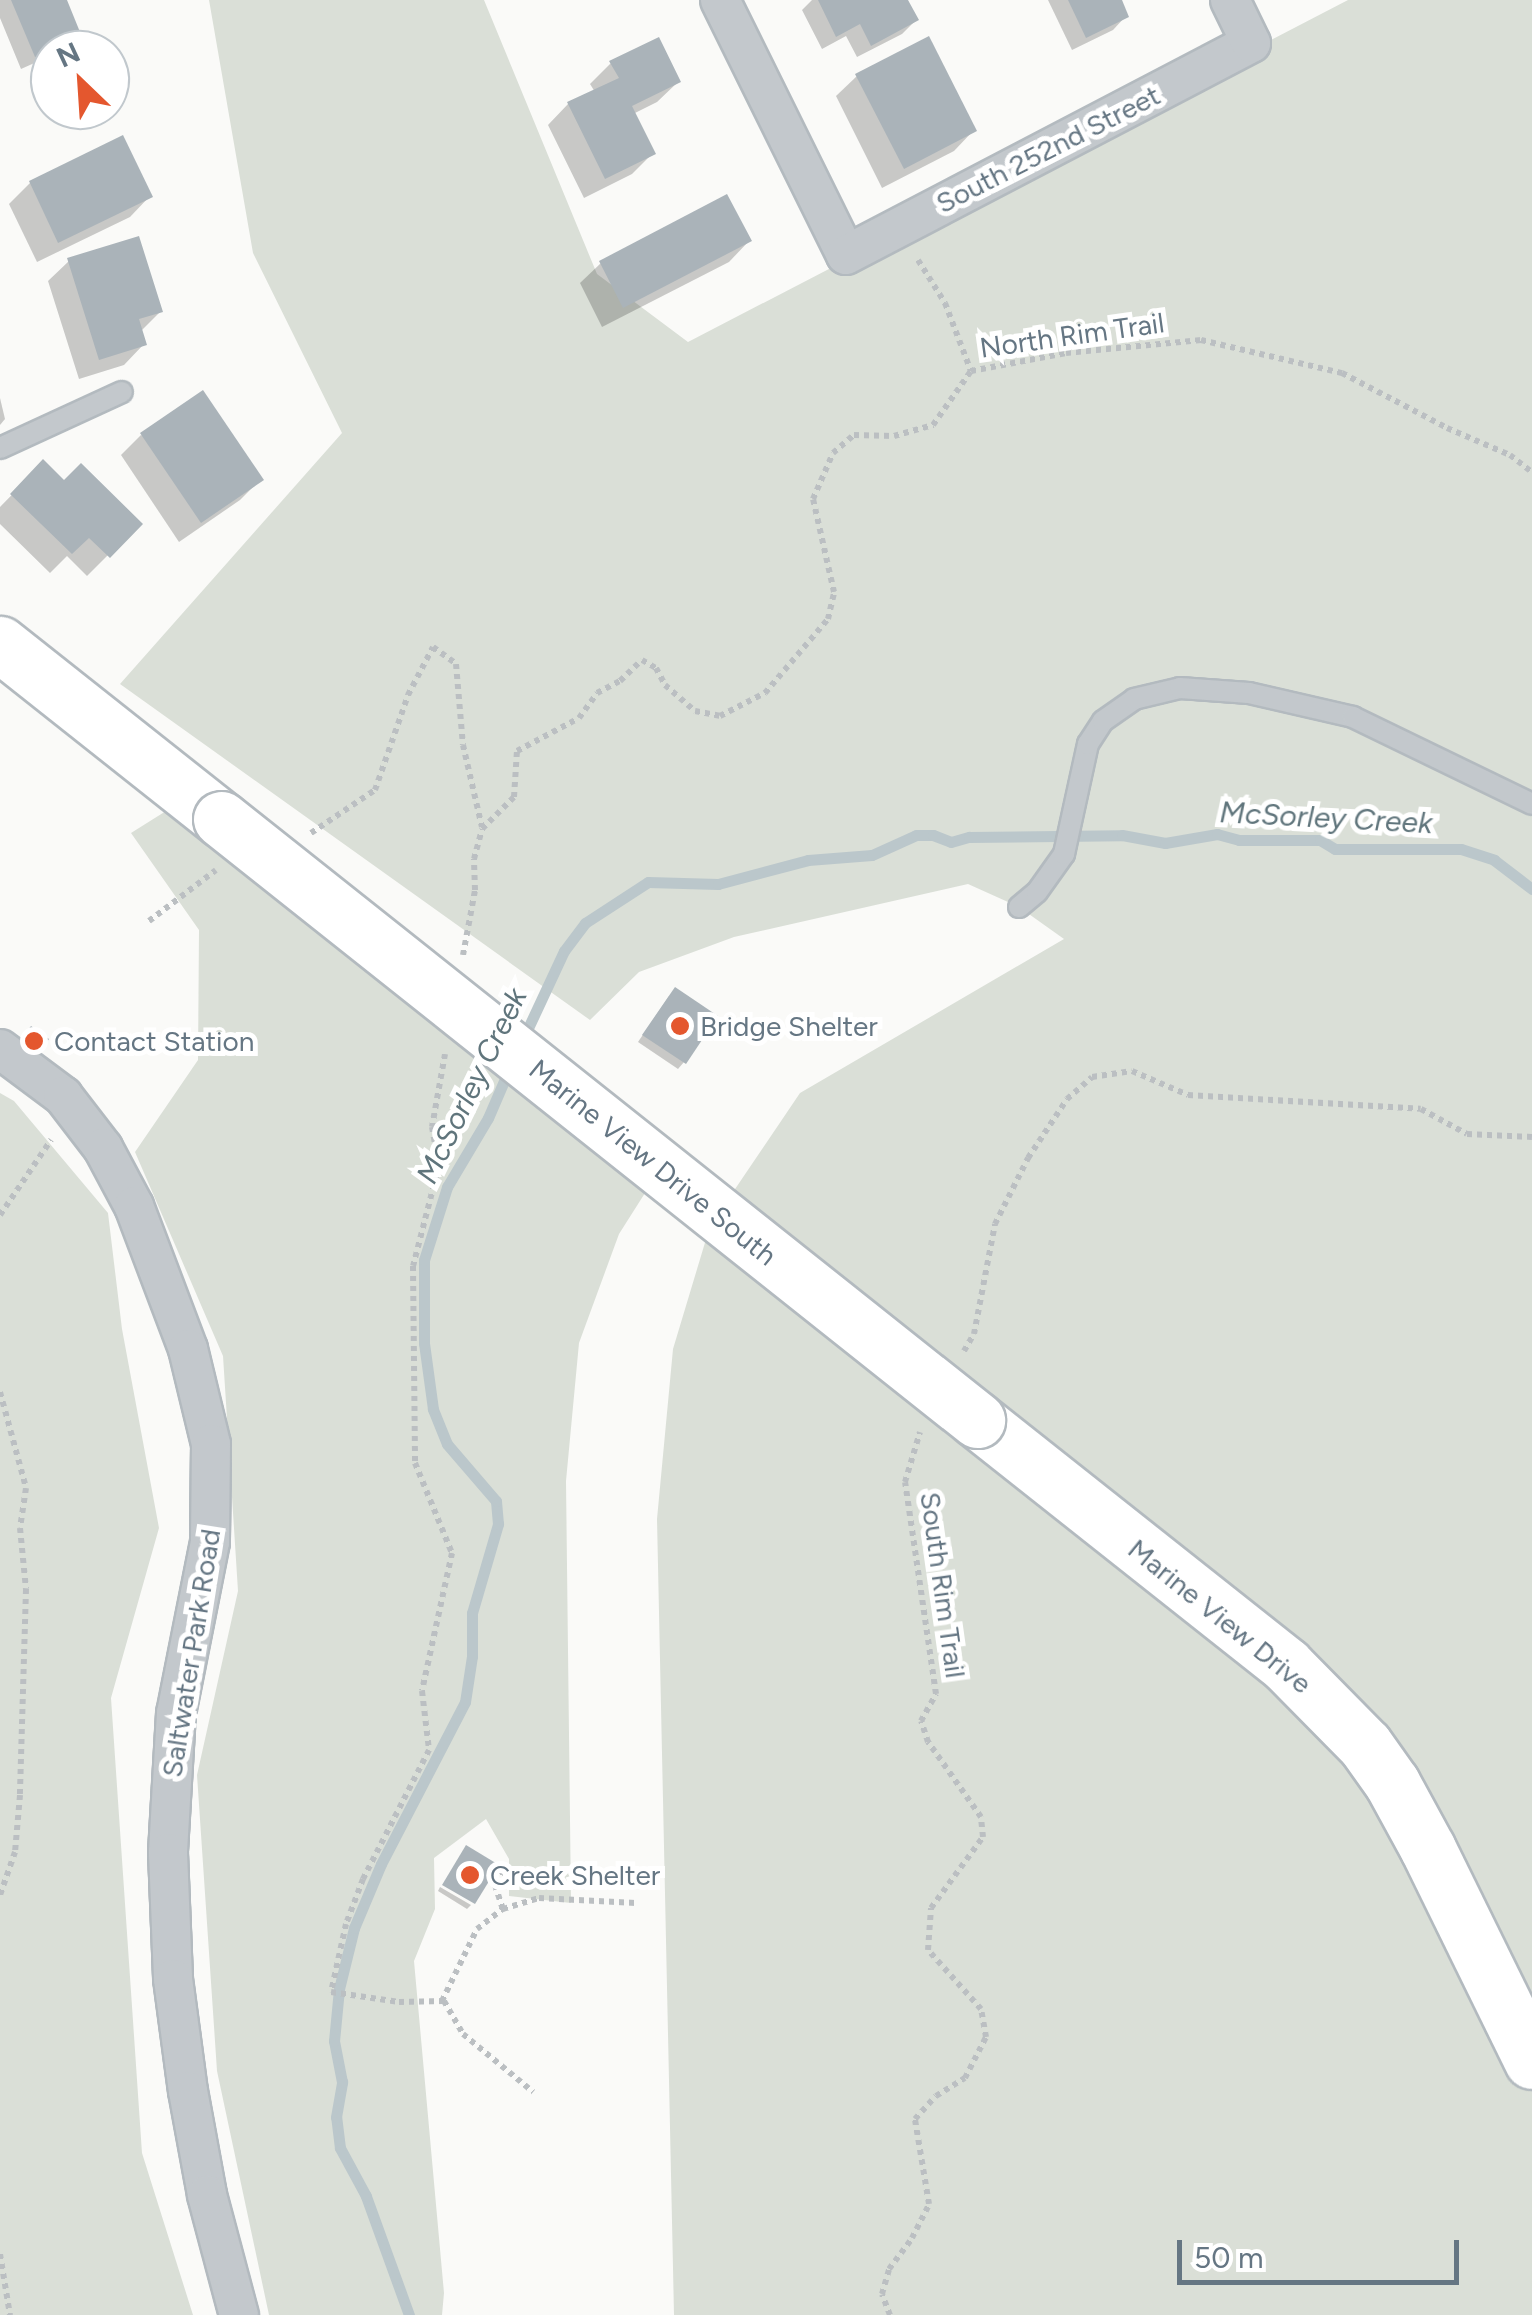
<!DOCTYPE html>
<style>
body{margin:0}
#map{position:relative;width:1532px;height:2315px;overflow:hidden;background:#fafaf8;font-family:Figtree,sans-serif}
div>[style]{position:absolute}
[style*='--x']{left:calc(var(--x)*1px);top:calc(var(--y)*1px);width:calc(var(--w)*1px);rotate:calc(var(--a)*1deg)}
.green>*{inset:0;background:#dadfd7}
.shadow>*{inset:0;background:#0003}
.stream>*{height:11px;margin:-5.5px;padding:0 5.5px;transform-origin:5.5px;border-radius:5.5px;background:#bbc7cb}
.building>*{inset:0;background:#aab3b9}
.path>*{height:6px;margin-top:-3px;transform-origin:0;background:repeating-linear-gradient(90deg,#bbbfc2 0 5px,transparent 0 10px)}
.roads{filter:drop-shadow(2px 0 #b3babf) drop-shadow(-2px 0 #b3babf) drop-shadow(0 2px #b3babf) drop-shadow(0 -2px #b3babf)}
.lane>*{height:20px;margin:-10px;padding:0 10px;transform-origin:10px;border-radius:10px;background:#c3c8cc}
.street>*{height:38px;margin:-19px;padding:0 19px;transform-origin:19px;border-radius:19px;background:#c3c8cc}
.secondary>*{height:55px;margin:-27.5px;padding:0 27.5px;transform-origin:27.5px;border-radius:27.5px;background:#fff}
.bridges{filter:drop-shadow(2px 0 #b3babf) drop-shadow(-2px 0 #b3babf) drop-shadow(0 2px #b3babf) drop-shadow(0 -2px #b3babf)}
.secondary-bridge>*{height:55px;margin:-27.5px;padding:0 27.5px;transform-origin:27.5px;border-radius:27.5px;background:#fff}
.dots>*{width:28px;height:28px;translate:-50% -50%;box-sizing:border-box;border:5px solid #fff;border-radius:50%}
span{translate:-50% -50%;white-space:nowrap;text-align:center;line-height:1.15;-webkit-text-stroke:10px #fff;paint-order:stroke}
.street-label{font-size:28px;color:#657683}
.poi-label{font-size:28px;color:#657683}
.left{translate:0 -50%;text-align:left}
.water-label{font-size:30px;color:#60757c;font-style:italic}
.north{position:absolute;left:30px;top:30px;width:100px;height:100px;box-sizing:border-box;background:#fff;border:2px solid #c1c8cd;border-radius:50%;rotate:335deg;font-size:28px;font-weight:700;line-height:40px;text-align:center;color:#657683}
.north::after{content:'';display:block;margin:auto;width:35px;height:45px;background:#e4572e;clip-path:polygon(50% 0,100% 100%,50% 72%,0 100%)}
.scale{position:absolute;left:1177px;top:2240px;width:282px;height:45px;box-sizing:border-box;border:5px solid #657683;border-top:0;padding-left:12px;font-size:30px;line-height:35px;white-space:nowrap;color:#657683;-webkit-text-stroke:8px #fff;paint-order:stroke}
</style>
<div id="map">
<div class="green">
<div style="clip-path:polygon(209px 0,484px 0,597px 274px,688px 342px,1348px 0,1532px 0,1532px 2315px,674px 2315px,657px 1519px,673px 1349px,710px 1226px,800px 1093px,1064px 939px,1019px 907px,968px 884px,734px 937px,639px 972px,590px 1020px,120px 684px,342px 433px,253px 253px)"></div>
<div style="clip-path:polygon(174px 806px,659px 1171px,619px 1234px,579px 1343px,566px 1481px,571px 1903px,509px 1896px,509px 1859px,486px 1819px,434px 1858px,435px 1909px,414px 1961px,444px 2293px,442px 2315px,269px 2315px,217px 2071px,197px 1775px,238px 1591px,223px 1356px,135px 1152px,198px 1060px,199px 930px,131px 833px)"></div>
<div style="clip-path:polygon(0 1093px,14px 1101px,108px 1213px,122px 1329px,159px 1528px,111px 1698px,142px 2153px,193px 2315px,0 2315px)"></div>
</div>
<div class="shadow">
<div style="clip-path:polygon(0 0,65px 0,79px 36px,66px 50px,50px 50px,50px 56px,21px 69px,0 18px)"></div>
<div style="clip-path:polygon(812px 0,906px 0,916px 20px,902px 34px,857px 57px,846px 36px,822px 49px,802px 10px)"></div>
<div style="clip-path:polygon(1048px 0,1119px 0,1126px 16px,1113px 30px,1072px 50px)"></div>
<div style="clip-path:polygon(611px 63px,678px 82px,657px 102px,633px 114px,653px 153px,632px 174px,584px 198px,548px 125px,568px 104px,595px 92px,590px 84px)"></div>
<div style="clip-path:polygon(857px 76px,974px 130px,954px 151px,882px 188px,836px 96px)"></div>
<div style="clip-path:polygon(122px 138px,150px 196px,130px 217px,37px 262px,9px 204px,30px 183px)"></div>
<div style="clip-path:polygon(749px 241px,729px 262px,602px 327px,580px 283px,601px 263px)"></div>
<div style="clip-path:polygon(69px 261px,160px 312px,140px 332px,144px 344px,124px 365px,79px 379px,48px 281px)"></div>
<div style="clip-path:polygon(0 398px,5px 419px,0 425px)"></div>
<div style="clip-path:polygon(141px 435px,261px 479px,240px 500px,179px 542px,121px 455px)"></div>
<div style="clip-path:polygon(43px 463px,64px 483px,139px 524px,87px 576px,67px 556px,50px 573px,0 524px,0 507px)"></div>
<div style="clip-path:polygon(669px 996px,684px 1062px,678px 1069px,638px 1042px)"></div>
<div style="clip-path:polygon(440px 1887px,471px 1905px,467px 1909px,438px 1891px)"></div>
</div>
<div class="stream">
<div style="--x:522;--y:1041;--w:99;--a:-65"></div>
<div style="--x:564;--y:951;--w:35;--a:-53"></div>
<div style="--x:585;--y:923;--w:75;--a:-33.1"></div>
<div style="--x:648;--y:882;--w:70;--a:1.6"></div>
<div style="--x:718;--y:884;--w:93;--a:-14.9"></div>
<div style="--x:808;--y:860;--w:64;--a:-4.5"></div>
<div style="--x:872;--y:855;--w:48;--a:-24.4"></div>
<div style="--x:916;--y:835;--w:17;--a:0"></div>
<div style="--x:933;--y:835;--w:19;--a:21"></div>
<div style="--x:951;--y:842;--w:19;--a:-16"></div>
<div style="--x:969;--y:837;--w:153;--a:-0.7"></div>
<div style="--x:1122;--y:835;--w:44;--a:10.5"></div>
<div style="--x:1165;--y:843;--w:53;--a:-9.8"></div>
<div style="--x:1217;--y:834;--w:23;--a:15"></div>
<div style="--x:1239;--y:840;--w:81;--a:0"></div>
<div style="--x:1320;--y:840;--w:17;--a:31"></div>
<div style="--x:1335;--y:849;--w:126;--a:0"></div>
<div style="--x:1461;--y:849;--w:35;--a:18"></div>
<div style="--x:1494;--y:860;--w:48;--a:37.3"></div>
<div style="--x:409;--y:2315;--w:127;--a:-109.9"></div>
<div style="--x:366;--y:2196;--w:55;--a:-118.4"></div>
<div style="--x:340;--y:2148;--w:31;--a:-97"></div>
<div style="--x:336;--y:2117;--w:36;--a:-80"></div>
<div style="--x:342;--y:2082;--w:42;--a:-101"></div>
<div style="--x:334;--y:2041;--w:52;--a:-84.5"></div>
<div style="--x:339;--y:1989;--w:63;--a:-76.2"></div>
<div style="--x:354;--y:1928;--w:69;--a:-67.1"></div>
<div style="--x:381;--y:1864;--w:182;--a:-62.6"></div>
<div style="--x:465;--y:1702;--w:47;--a:-81.3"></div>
<div style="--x:472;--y:1656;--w:43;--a:-90"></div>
<div style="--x:472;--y:1613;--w:93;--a:-73.7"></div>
<div style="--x:498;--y:1524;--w:23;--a:-95"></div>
<div style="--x:496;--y:1501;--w:75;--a:-130.7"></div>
<div style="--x:447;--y:1444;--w:38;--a:-112"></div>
<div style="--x:433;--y:1409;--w:67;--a:-97.8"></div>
<div style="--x:424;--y:1343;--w:83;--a:-90"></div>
<div style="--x:424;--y:1260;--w:77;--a:-72.5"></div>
<div style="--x:447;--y:1187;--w:80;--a:-59.3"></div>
<div style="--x:488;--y:1118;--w:56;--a:-66.7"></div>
</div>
<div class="building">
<div style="clip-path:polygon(11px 0,67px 0,82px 37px,35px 57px)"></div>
<div style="clip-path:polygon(818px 0,908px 0,919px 20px,871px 46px,860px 24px,836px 37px)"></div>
<div style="clip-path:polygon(1068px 0,1122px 0,1129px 17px,1086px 38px)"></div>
<div style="clip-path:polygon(929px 36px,977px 131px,904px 169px,855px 74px)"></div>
<div style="clip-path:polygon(659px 37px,681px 82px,632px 106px,656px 154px,605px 179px,567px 102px,619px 78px,609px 61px)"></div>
<div style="clip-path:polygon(123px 135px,153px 197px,58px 243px,29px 181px)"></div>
<div style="clip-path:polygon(727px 194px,752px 241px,623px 308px,599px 261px)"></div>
<div style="clip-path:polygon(139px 236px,163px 312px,139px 319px,147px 345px,99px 360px,67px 258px)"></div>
<div style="clip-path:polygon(203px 390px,264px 480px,201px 523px,140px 433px)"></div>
<div style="clip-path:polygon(43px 459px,64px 480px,81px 463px,143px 524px,110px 558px,89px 538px,72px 554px,10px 494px)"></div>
<div style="clip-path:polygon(675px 987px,718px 1016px,686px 1064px,642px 1035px)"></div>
<div style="clip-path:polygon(31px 1026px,49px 1039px,37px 1056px,19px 1042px)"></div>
<div style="clip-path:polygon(466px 1845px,499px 1865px,475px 1904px,442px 1885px)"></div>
</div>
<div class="path">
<div style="--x:918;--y:260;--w:51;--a:57.9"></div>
<div style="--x:945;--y:303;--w:73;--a:69.1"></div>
<div style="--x:311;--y:833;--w:77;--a:-33.9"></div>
<div style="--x:375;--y:790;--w:101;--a:-70.8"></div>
<div style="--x:408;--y:695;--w:54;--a:-62.5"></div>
<div style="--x:433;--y:647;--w:29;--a:36"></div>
<div style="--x:456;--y:664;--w:81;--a:85.1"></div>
<div style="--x:463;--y:745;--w:84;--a:77"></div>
<div style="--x:149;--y:921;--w:84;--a:-37.3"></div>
<div style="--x:463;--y:955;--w:66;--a:-79.5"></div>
<div style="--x:475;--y:890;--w:31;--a:-92"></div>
<div style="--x:474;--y:859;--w:31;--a:-75"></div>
<div style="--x:482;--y:829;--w:45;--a:-45"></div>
<div style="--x:514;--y:797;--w:46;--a:-86.3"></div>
<div style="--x:517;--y:751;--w:70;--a:-28"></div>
<div style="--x:579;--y:718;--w:31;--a:-54"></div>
<div style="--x:597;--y:693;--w:26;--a:-28"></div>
<div style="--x:620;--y:681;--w:30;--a:-44"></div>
<div style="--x:642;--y:660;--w:16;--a:30"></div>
<div style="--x:656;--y:668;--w:19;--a:62"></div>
<div style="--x:665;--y:685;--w:40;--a:41"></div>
<div style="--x:695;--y:711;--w:25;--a:11"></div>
<div style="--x:720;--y:716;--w:51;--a:-27.1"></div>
<div style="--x:765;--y:693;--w:97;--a:-49.6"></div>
<div style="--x:828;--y:619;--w:28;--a:-77"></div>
<div style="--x:834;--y:592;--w:95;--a:-102.7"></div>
<div style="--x:813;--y:499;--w:50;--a:-66.5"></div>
<div style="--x:833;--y:453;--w:28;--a:-41"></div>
<div style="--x:854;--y:435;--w:40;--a:1.4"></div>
<div style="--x:894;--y:436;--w:41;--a:-15.8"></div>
<div style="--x:933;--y:425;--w:66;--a:-54.9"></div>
<div style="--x:971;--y:371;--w:97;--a:-10.7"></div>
<div style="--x:1066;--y:353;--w:136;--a:-5.5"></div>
<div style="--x:1201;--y:340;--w:145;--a:13.2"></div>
<div style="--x:1342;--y:373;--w:119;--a:27.6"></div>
<div style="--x:1447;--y:428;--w:69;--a:23.2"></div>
<div style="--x:1510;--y:455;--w:28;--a:38"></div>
<div style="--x:445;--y:1054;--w:74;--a:100.1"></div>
<div style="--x:432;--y:1127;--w:39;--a:80"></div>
<div style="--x:439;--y:1165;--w:104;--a:104.4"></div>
<div style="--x:413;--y:1266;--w:197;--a:89.4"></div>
<div style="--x:415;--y:1463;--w:97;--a:67.7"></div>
<div style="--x:452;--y:1553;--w:141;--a:102.3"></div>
<div style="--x:422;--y:1691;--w:59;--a:83.2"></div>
<div style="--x:429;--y:1750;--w:145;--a:117.1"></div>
<div style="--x:363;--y:1879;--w:48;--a:110.7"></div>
<div style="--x:346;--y:1924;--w:70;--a:102.4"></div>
<div style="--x:331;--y:1992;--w:69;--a:8.4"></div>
<div style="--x:399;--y:2002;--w:45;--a:-1.3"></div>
<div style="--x:444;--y:2001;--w:38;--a:60"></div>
<div style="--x:463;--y:2034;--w:91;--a:39.6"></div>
<div style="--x:0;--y:1215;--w:91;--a:-55.8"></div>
<div style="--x:964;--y:1351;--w:20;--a:-60"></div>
<div style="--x:974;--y:1334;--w:112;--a:-79.2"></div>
<div style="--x:995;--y:1224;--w:74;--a:-63.4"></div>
<div style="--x:1028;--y:1158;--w:71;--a:-56.5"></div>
<div style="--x:1067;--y:1099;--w:33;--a:-41"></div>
<div style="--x:1092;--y:1077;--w:40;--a:-8.5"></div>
<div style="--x:1132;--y:1071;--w:61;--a:23.2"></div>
<div style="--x:1188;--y:1095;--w:233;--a:3.4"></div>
<div style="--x:1421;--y:1109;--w:52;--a:28.5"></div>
<div style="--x:1467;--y:1134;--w:65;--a:2.6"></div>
<div style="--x:0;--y:1392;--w:99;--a:74.8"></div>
<div style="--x:26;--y:1488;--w:40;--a:98.5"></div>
<div style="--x:20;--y:1528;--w:61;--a:84.4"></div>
<div style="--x:26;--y:1589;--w:206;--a:91.7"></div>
<div style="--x:20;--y:1795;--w:57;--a:95"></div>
<div style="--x:15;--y:1852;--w:46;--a:109.2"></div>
<div style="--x:502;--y:1870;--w:17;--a:115"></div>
<div style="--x:495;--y:1885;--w:25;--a:72"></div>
<div style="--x:442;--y:2001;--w:80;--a:-64.1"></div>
<div style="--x:477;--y:1929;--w:33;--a:-38"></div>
<div style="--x:503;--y:1909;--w:38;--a:-17"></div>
<div style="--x:539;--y:1898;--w:97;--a:3"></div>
<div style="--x:0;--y:2254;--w:62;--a:80.7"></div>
<div style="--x:890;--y:2315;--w:22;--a:-111"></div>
<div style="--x:882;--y:2294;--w:26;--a:-74"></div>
<div style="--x:889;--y:2269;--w:39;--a:-53"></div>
<div style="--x:912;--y:2238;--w:38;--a:-63"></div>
<div style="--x:929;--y:2204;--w:86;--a:-99.4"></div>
<div style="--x:915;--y:2119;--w:31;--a:-48"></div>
<div style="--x:936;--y:2096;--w:34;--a:-32"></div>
<div style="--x:965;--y:2078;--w:46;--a:-62.9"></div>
<div style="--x:986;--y:2037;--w:28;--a:-100"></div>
<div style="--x:981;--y:2009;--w:79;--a:-131.9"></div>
<div style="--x:928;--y:1950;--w:42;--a:-85.9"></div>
<div style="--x:931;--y:1908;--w:88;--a:-53.8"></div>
<div style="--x:983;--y:1837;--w:20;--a:-96"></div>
<div style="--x:981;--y:1817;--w:92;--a:-125.2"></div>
<div style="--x:928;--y:1742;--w:22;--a:-108"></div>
<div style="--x:921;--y:1721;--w:31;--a:-61"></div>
<div style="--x:936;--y:1694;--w:214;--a:-98.3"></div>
<div style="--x:905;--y:1482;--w:52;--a:-73.3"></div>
</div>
<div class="roads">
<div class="lane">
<div style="--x:0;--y:448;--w:134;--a:-24.7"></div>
<div style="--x:1019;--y:907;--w:23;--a:-40"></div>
<div style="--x:1037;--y:892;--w:47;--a:-54.6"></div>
<div style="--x:1064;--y:854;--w:113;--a:-77.7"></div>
<div style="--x:1088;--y:744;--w:27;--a:-57"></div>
<div style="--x:1103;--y:721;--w:38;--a:-35"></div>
<div style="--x:1134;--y:699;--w:47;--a:-13.4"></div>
<div style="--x:1180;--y:688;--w:69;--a:4.1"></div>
<div style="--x:1249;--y:693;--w:107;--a:13"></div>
<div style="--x:1353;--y:717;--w:199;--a:25.9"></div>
</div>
<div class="street">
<div style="--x:720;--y:0;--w:284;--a:63.7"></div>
<div style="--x:846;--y:255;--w:457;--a:-27.6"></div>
<div style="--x:1251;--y:43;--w:48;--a:-116"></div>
<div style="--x:0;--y:1049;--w:79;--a:36.7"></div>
<div style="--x:63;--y:1096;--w:66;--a:52.4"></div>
<div style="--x:103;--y:1148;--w:66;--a:61.9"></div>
<div style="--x:134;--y:1206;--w:153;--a:69.3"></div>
<div style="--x:188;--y:1349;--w:98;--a:76.4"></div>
<div style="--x:211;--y:1444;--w:98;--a:90.6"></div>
<div style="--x:210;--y:1542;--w:174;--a:101.2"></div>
<div style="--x:176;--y:1713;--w:140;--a:93.3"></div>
<div style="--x:168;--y:1853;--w:126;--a:87.7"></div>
<div style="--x:173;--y:1979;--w:113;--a:82.4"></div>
<div style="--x:188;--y:2091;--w:106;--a:79.6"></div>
<div style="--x:207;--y:2195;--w:124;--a:75.1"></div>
</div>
<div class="secondary">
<div style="--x:0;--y:644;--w:282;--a:38.4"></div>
<div style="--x:977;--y:1420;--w:394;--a:38.4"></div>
<div style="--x:1286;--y:1665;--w:112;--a:45.4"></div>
<div style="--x:1365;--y:1745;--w:47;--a:54.6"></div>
<div style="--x:1392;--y:1783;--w:75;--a:61.4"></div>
<div style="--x:1428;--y:1849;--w:236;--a:63.9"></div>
</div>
</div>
<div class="bridges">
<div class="secondary-bridge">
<div style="--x:221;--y:819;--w:966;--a:38.48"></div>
</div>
</div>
<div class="dots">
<div style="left:680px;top:1026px;background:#e4572e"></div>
<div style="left:34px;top:1041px;background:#e4572e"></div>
<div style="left:470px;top:1875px;background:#e4572e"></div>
</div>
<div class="street-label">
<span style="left:1048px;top:149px;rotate:-27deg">South 252nd Street</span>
<span style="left:1072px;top:335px;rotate:-8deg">North Rim Trail</span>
<span style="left:653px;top:1162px;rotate:39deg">Marine View Drive South</span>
<span style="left:943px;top:1585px;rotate:82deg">South Rim Trail</span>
<span style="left:1220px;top:1616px;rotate:39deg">Marine View Drive</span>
<span style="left:191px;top:1653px;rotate:-81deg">Saltwater Park Road</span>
</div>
<div class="poi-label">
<span class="left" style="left:700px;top:1026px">Bridge Shelter</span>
<span class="left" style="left:54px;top:1041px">Contact Station</span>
<span class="left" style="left:490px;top:1875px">Creek Shelter</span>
</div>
<div class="water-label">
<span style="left:1326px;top:818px;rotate:3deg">McSorley Creek</span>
<span style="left:472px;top:1086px;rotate:-64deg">McSorley Creek</span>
</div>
<div class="north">N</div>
<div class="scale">50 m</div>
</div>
